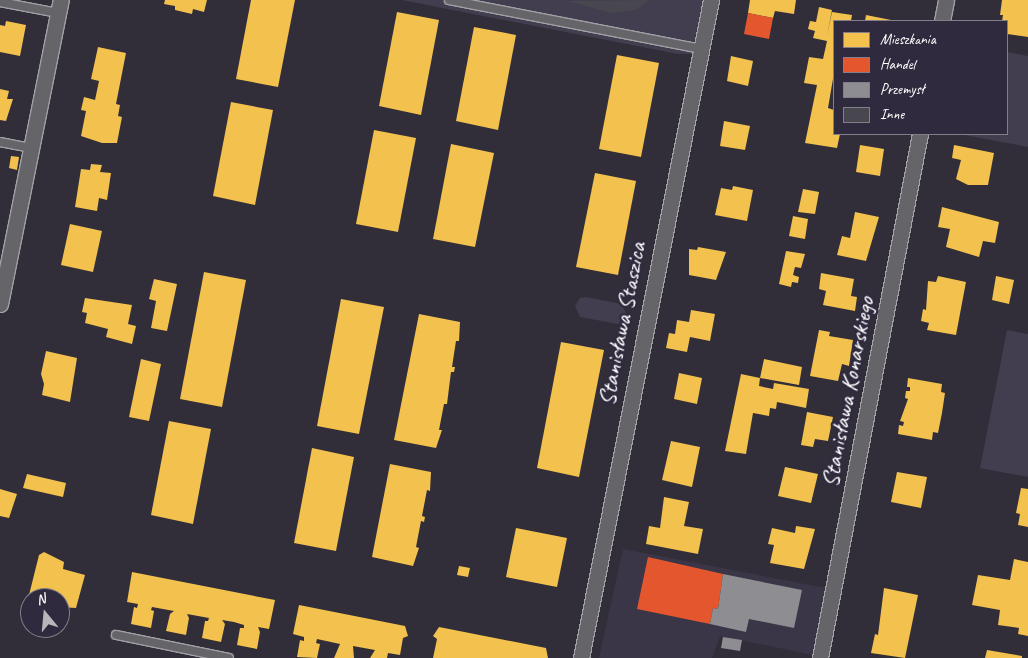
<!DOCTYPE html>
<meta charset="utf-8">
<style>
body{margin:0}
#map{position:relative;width:1028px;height:658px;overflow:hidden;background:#312e39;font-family:Caveat,sans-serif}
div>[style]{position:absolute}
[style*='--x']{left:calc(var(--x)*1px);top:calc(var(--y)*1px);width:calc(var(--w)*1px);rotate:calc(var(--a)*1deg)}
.built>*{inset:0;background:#3b3647}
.green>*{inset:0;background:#433e4f}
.homes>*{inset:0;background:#f2c14e}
.shops>*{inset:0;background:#e4572e}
.industry>*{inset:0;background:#8d8d92}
.building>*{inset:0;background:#48464e}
.roads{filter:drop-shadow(1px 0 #a2a1a6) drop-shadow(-1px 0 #a2a1a6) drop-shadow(0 1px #a2a1a6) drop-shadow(0 -1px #a2a1a6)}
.lane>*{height:8px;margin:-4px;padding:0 4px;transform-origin:4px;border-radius:4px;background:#656469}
.street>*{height:15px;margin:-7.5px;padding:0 7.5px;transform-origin:7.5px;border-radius:7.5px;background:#656469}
span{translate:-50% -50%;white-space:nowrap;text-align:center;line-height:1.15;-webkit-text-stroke:5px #2f2a3d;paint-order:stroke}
.street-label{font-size:24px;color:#fff}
.legend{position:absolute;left:833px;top:20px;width:175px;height:115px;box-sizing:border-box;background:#2f2a3d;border:1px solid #827f8b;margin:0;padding:6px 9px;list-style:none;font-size:15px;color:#fff}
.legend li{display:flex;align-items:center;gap:10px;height:25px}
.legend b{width:25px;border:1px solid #827f8b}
.north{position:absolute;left:20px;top:588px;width:50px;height:50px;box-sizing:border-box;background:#2f2a3d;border:1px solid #827f8b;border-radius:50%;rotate:343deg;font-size:14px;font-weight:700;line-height:20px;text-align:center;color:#fff}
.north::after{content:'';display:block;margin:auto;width:18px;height:22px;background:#b7b6ba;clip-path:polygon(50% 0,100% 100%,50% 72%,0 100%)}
</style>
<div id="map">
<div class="built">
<div style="clip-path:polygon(623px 549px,826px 588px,813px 655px,720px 636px,712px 658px,599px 658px)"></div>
</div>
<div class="green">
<div style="clip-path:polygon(402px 0,703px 0,692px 54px,678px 54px)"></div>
<div style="clip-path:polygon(1007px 52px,1028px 56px,1028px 147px,959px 134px,1007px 134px)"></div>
<div style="clip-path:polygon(586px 297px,621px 304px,626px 313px,624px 319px,618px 324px,580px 317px,575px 306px,580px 298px)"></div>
<div style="clip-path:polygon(1007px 330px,1028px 334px,1028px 477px,980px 468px)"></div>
</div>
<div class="homes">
<div style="clip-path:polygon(165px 0,207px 0,204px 12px,193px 9px,192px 14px,175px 10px,175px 6px,164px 4px)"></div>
<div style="clip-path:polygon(251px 0,295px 0,278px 87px,236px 79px)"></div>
<div style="clip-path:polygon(750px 0,796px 0,794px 14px,775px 11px,773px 18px,748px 13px)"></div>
<div style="clip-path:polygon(1002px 0,1028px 0,1028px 37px,1007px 34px,1007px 21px,1002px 21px,1003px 15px,1000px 15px)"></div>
<div style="clip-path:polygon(819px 7px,832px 10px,827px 36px,832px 12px,852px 15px,851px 21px,834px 21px,834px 73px,828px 108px,834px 110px,834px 134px,840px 134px,837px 148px,805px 143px,817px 85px,804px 83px,809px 57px,823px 59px,827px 41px,813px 38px,815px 31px,808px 29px,810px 21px,816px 22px)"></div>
<div style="clip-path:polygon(397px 12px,439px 20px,421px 115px,379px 106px)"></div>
<div style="clip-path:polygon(866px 15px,891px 20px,891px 21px,865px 21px)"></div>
<div style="clip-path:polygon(6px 21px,26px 25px,20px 56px,0 52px,0 25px,5px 26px)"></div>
<div style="clip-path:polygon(474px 27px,516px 35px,498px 130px,456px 121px)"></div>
<div style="clip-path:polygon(98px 47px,126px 53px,116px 104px,120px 105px,118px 116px,122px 117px,117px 143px,102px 143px,81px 136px,86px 111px,81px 110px,84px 97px,95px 100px,99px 81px,91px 79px)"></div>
<div style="clip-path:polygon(617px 55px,659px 63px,641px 157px,599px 149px)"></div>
<div style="clip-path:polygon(731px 56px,753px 61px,748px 86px,727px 81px)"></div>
<div style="clip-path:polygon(0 89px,9px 91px,7px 99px,13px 99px,6px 121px,0 120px)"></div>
<div style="clip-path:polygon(231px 102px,273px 110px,255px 205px,213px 196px)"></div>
<div style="clip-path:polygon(724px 121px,750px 126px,745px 150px,720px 146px)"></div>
<div style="clip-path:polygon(374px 130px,416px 138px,398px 232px,356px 224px)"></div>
<div style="clip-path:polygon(451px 144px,494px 153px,475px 247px,433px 239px)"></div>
<div style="clip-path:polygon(860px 145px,884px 149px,880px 176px,856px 172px)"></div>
<div style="clip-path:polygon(954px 145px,994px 153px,988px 185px,968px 185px,956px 179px,961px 160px,952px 158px)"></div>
<div style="clip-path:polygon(11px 156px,19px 157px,17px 170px,9px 168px)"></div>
<div style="clip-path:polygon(91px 164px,102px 165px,100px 172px,111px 173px,107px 200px,99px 198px,97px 211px,75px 207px,81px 169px,90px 170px)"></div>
<div style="clip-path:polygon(595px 173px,636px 181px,618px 275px,576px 267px)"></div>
<div style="clip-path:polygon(733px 186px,753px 190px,747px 221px,715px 215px,721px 188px,732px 190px)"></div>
<div style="clip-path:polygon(803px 189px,819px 192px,815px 214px,798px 212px)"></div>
<div style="clip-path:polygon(942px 207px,999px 222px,995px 243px,983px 241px,979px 257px,946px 247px,950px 229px,938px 227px)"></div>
<div style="clip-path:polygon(855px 212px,879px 217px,866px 261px,837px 255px,842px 236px,850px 238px)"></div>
<div style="clip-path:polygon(793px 216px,808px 219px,805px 239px,789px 236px)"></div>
<div style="clip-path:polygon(70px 224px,102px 231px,93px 272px,61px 265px)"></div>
<div style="clip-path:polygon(698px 247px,726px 252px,716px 280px,689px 275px,689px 249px,697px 250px)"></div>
<div style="clip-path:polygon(786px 251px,805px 254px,801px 268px,795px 267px,793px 275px,799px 277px,798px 283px,792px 282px,791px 287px,779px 284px)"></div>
<div style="clip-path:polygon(204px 272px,246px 280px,222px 407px,180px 399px)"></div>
<div style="clip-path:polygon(821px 273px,854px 279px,851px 296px,857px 297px,855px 311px,823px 305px,826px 291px,819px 289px)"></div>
<div style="clip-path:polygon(938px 276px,966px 282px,956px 335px,927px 330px,929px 323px,921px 321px,923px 309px,926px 310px,928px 281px,936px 282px)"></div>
<div style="clip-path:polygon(996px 276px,1014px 280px,1009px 304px,992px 300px)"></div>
<div style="clip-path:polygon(154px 279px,177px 284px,167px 331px,151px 328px,156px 301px,149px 299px)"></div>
<div style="clip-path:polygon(85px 298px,132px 305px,128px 324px,136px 326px,132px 344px,106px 337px,108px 329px,85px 323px,87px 313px,82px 312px)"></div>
<div style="clip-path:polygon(341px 299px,384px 307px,359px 434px,317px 426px)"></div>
<div style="clip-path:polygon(691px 310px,715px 314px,710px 341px,690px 337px,687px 352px,666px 348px,669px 333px,675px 334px,677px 320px,689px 322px)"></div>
<div style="clip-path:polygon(419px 314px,460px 322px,459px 341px,456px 341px,452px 367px,455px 367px,454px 372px,451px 372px,447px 404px,444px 404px,439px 430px,442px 430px,436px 448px,394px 440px)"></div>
<div style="clip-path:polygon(819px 330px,830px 332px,829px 336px,853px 340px,849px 366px,842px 364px,838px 381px,810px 376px)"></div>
<div style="clip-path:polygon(561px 342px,604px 350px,579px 477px,537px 468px)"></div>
<div style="clip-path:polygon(46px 351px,77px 358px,70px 402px,42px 395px,44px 384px,41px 374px)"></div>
<div style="clip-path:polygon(141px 359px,161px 364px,149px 421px,129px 417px)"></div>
<div style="clip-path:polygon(764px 359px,802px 367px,799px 385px,760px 378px,759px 386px,773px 389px,774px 383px,809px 389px,806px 408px,777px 402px,776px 409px,770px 408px,769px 416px,753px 413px,746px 454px,725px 451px,741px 374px,760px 378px)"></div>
<div style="clip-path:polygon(679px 373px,702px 378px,697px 404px,674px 399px)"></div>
<div style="clip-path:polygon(908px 378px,942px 384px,941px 392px,945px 393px,942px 413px,938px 433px,933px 432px,932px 440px,898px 434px,899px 425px,903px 426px,904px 422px,900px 421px,908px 399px,905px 398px,906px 391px,910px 391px,910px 387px,907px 387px)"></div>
<div style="clip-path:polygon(807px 412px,833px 417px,828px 441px,815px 439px,813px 447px,801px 445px)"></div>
<div style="clip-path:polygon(169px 421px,211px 429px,193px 524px,151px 515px)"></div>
<div style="clip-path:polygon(671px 441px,700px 447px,692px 487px,662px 480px)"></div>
<div style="clip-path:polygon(312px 448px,354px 457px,336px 551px,294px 543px)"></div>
<div style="clip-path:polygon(390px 464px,431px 472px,430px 491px,427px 490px,422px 516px,425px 517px,424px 522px,421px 521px,416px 547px,419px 548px,413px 566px,372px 557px)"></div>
<div style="clip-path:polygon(785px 467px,818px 474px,811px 503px,778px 496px)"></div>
<div style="clip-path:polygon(897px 472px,927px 477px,921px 508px,891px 502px)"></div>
<div style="clip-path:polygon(27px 474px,66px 483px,63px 497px,23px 488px)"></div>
<div style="clip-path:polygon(1021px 488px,1028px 489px,1028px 527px,1018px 525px,1020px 514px,1016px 513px)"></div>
<div style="clip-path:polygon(0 489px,17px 494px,9px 518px,0 516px)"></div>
<div style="clip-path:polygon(664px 497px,689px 502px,684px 526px,703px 529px,698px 554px,646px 544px,649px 526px,660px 528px)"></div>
<div style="clip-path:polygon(796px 526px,815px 529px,804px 569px,770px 563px,774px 545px,768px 544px,772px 528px,795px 533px)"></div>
<div style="clip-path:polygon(516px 528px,567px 538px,557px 587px,506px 577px)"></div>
<div style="clip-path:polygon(44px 552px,64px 562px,63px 569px,85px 575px,76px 608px,60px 607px,60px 598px,28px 599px,39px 555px)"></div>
<div style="clip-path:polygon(1014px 559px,1028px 562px,1028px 636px,1018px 634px,1019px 628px,998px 625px,1000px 610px,972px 605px,978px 575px,1010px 580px)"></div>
<div style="clip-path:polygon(459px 566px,470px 568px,468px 577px,457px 575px)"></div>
<div style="clip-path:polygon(132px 572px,275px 600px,269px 629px,258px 627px,260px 632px,257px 649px,237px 645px,240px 628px,244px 628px,244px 625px,234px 622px,222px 620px,225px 624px,221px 642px,202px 638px,205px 621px,208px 621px,209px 618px,187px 614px,189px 618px,186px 635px,166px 631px,170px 614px,174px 611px,152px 607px,151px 610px,154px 611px,151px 628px,131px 624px,134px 607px,137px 608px,138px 604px,127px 602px)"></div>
<div style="clip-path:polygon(884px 588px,918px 595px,905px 658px,871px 653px,875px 634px,878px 635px)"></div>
<div style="clip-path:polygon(299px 605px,405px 626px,408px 636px,403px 638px,400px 655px,388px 653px,387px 658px,370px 658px,375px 650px,353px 646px,354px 658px,334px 658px,340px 644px,317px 639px,316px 643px,320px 644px,317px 658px,297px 657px,300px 640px,304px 641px,304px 637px,293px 634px)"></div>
<div style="clip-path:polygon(439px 627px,546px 648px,548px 658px,433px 658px,437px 639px,433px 636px)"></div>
<div style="clip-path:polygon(987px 650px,1022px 656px,1022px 658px,985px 658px)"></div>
</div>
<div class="shops">
<div style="clip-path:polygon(748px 13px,773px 18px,769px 39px,744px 34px)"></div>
<div style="clip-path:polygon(648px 557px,723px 574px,718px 609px,713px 608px,710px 624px,637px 609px)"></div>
</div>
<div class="industry">
<div style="clip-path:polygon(723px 574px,802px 590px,794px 628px,749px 619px,746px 632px,710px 624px,713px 608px,718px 609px)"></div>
<div style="clip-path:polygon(723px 637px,742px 640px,740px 651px,721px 648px)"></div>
</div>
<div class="building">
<div style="clip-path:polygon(650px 0,635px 10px,612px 13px,568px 1px)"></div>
</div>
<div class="roads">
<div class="lane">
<div style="--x:449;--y:0;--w:257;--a:11"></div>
<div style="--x:0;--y:2;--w:59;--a:10.7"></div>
<div style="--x:0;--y:142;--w:32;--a:11"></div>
<div style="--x:116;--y:635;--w:115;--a:11.5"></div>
</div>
<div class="street">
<div style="--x:942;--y:21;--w:21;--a:-79"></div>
<div style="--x:0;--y:304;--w:310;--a:-78.7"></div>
<div style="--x:581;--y:658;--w:671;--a:-78.82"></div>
<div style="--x:820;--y:658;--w:533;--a:-79.2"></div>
</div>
</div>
<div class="street-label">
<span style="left:622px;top:324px;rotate:-79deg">Stanisława Staszica</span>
<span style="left:848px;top:392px;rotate:-79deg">Stanisława Konarskiego</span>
</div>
<ul class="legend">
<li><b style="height:14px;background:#f2c14e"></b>Mieszkania</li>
<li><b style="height:14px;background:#e4572e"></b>Handel</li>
<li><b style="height:14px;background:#8d8d92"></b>Przemysł</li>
<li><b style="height:14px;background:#48464e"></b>Inne</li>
</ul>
<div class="north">N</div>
</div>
